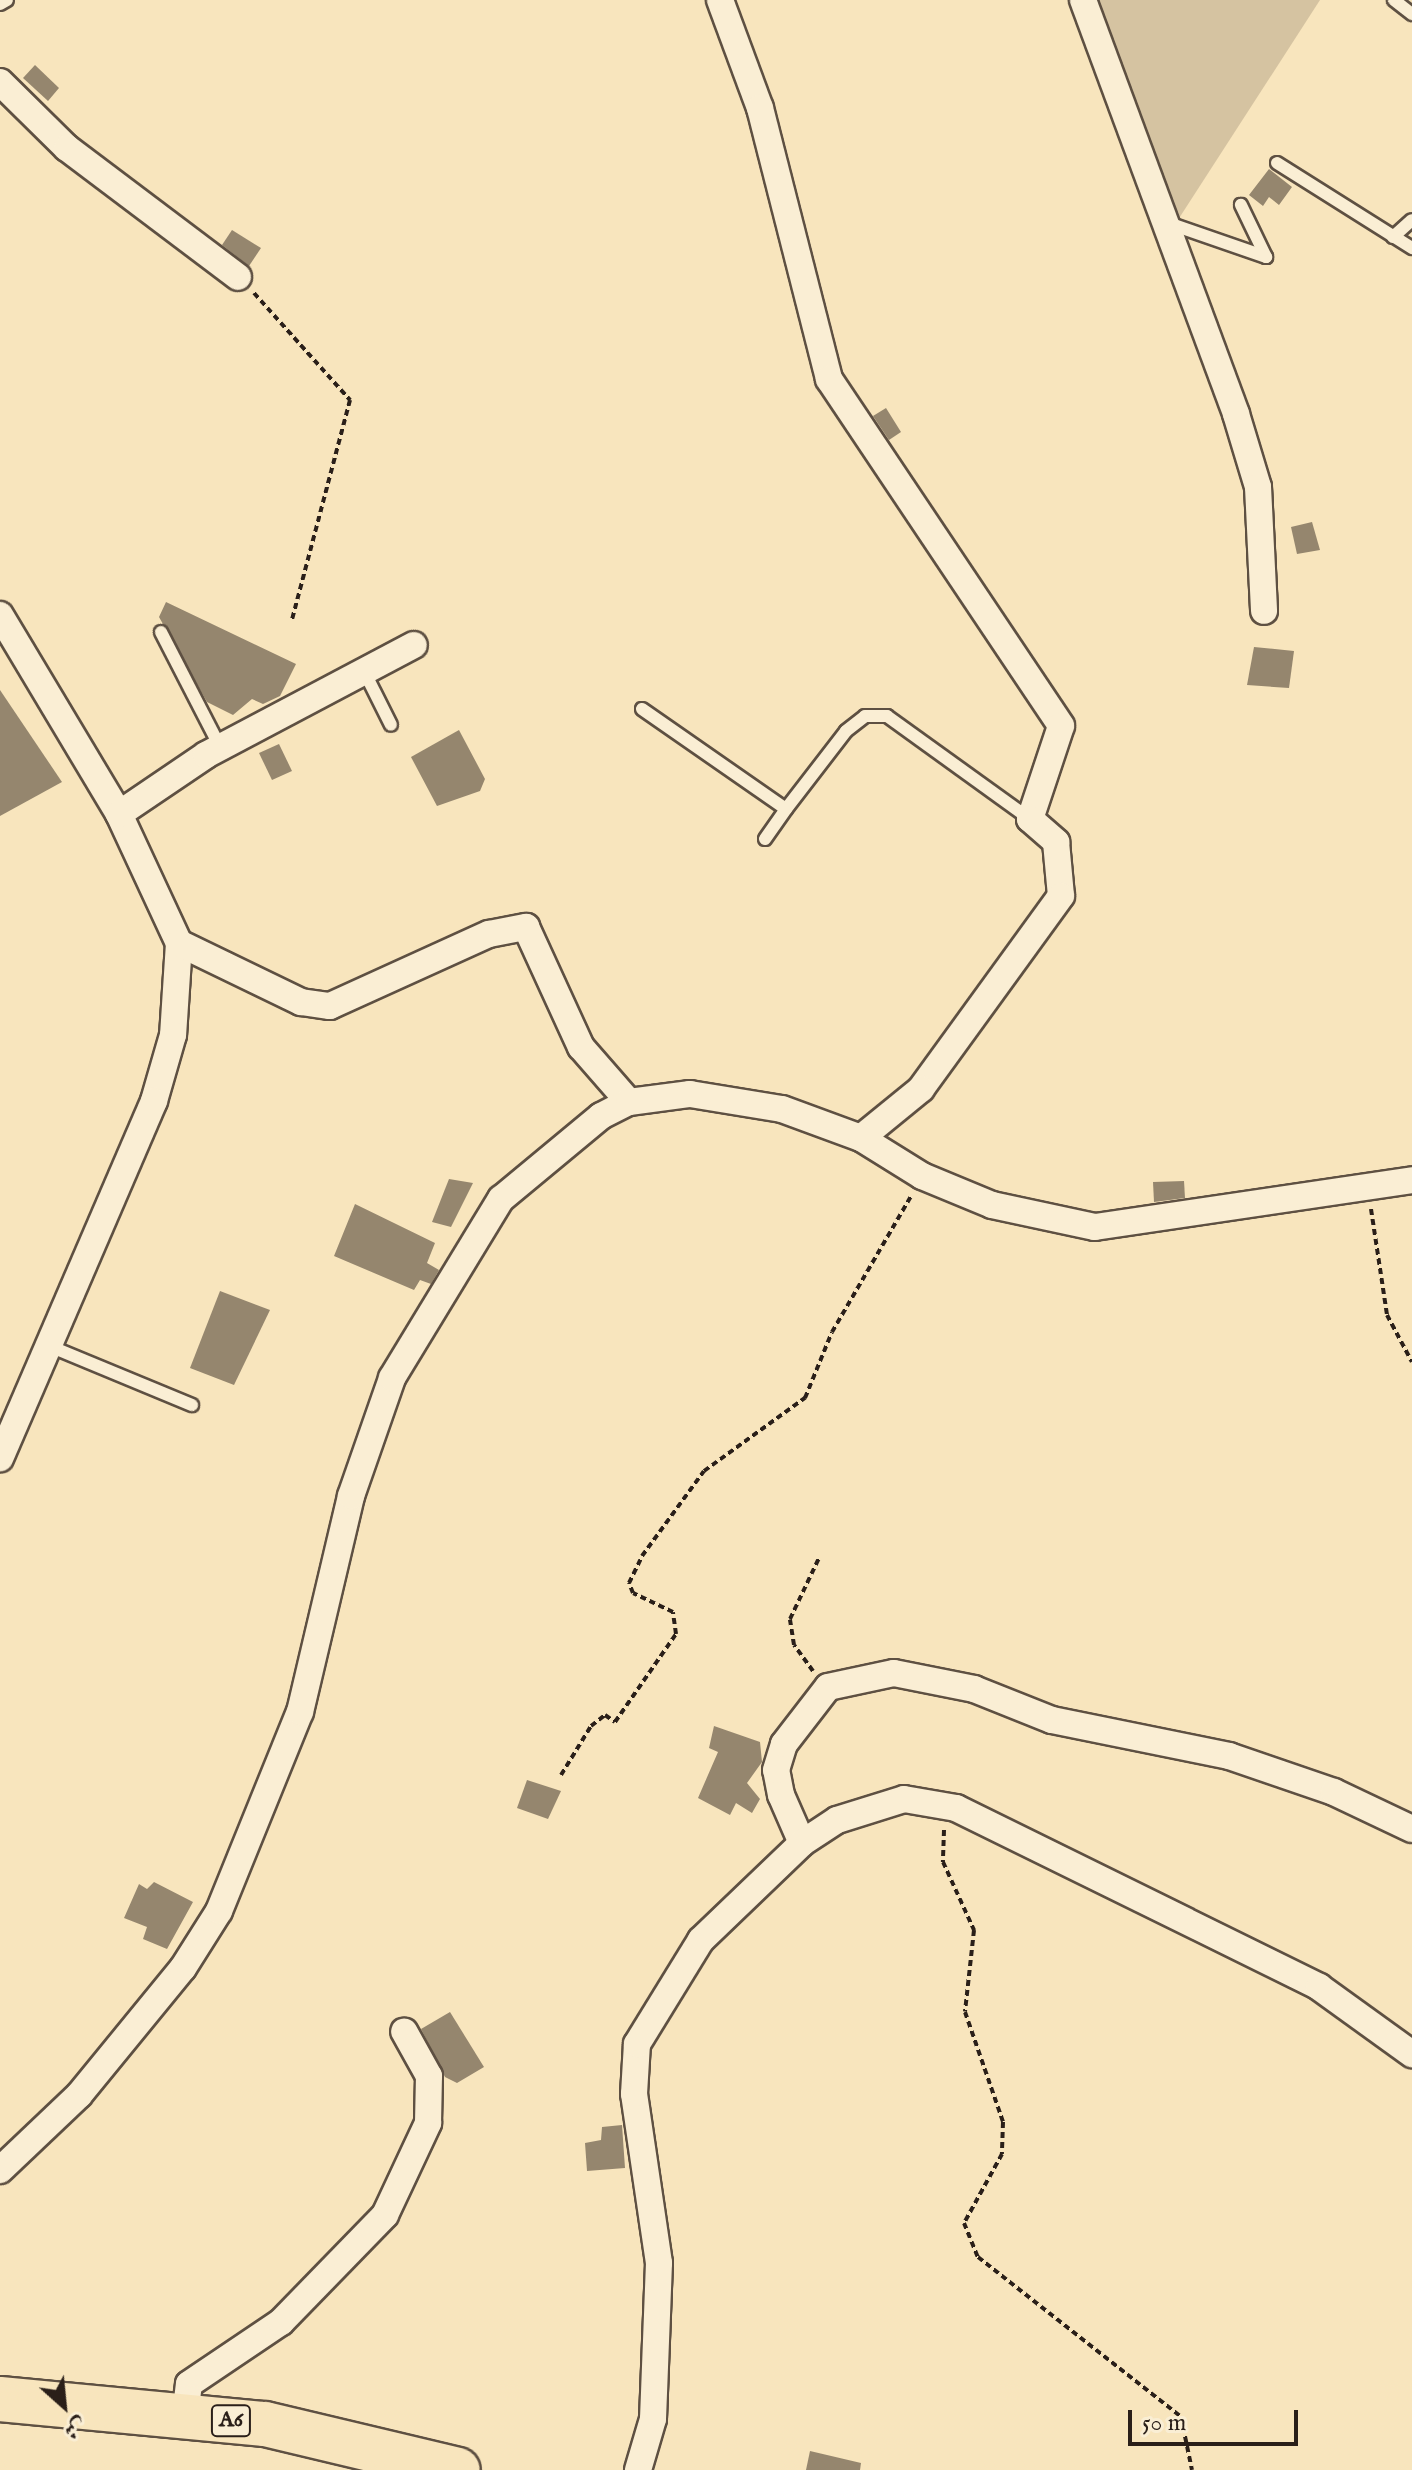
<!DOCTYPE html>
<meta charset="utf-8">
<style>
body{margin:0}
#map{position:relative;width:1412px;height:2470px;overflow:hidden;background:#f8e5bd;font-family:"IM FELL English",Amiri,serif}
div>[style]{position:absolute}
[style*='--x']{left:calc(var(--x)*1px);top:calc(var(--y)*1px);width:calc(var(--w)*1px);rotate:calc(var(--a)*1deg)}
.green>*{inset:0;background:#d5c3a1}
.building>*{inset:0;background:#95866e}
.path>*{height:4px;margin-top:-2px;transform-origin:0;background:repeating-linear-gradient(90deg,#2a1f19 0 6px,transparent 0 10px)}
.roads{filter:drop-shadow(2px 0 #5e5042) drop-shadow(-2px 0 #5e5042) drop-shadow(0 2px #5e5042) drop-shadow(0 -2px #5e5042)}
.lane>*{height:12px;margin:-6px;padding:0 6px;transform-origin:6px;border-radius:6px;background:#faeed4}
.street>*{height:26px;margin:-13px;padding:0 13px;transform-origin:13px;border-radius:13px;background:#faeed4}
.highway>*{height:44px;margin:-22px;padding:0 22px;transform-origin:22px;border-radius:22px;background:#f8e5bd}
span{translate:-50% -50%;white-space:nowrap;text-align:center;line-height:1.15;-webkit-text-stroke:8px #faeed4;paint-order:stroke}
.shield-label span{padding:2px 6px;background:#faeed4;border:2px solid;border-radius:6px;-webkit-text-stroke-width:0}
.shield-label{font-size:22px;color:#2a1f19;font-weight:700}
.north{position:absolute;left:24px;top:2366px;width:80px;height:80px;-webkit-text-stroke:6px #faeed4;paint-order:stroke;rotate:153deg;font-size:22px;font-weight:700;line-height:32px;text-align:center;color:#2a1f19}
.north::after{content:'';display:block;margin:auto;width:28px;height:36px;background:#2a1f19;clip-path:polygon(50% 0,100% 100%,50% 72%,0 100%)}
.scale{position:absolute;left:1128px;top:2410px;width:170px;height:36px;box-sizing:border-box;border:4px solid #2a1f19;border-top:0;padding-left:10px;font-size:24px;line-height:28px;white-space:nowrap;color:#2a1f19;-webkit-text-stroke:6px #faeed4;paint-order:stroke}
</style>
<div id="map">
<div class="green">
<div style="clip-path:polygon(1095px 0,1320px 0,1174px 226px)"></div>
</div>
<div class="building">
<div style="clip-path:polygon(35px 65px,59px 88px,48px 101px,23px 78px)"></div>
<div style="clip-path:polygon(1269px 169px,1292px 187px,1279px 205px,1269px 197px,1263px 206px,1249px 195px)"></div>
<div style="clip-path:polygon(232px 230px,261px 248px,249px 266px,222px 245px)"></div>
<div style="clip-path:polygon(886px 408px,901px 432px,889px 440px,873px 416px)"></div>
<div style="clip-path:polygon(1312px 522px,1320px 550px,1297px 554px,1291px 527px)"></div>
<div style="clip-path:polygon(166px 602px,296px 664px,280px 696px,263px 704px,252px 699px,233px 715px,207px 702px,159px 617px)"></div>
<div style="clip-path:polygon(1254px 647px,1294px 651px,1289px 688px,1247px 685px)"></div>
<div style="clip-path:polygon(0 690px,62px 782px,0 816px)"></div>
<div style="clip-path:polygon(459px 730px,485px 779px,480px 791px,437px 806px,411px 757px)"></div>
<div style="clip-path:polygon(279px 744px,292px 771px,272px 780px,259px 753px)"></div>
<div style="clip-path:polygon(449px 1179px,473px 1183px,451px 1227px,432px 1222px)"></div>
<div style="clip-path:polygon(1184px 1181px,1185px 1198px,1154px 1202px,1153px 1182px)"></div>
<div style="clip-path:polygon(355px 1204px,435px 1243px,427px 1263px,439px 1270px,431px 1284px,420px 1280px,414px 1290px,334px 1256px)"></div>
<div style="clip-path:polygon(220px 1291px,270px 1310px,234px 1385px,190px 1368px)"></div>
<div style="clip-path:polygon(714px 1726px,760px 1742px,762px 1762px,747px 1783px,760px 1799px,752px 1813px,736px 1803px,730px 1815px,698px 1798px,718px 1752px,709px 1748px)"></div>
<div style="clip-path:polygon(527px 1780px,561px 1791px,548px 1819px,517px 1808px)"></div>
<div style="clip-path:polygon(154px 1882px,193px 1902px,167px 1949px,143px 1939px,147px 1927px,124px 1918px,139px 1884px,147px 1889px)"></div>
<div style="clip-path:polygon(450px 2012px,484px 2067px,457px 2083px,445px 2077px,421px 2029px)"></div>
<div style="clip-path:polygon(622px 2125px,625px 2168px,587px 2171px,585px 2143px,601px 2140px,602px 2127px)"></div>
<div style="clip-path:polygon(810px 2451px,861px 2463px,860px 2470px,806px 2470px)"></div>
</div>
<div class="path">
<div style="--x:254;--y:293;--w:144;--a:48.1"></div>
<div style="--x:350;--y:400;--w:227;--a:104.8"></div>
<div style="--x:1371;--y:1209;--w:107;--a:81.4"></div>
<div style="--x:1387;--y:1315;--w:53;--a:62"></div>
<div style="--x:813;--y:1671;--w:32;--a:-126"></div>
<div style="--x:794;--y:1645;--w:26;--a:-99"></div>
<div style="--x:790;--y:1619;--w:68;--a:-64.6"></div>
<div style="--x:561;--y:1775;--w:57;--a:-58.5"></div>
<div style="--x:591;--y:1726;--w:18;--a:-38"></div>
<div style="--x:605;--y:1715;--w:12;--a:35"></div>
<div style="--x:615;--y:1722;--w:107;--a:-55.3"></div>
<div style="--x:676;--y:1634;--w:22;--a:-98"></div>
<div style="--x:673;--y:1612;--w:44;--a:-154.6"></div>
<div style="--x:633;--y:1593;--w:11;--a:-112"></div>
<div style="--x:629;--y:1583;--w:30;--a:-64"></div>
<div style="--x:642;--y:1556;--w:105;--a:-53.9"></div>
<div style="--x:704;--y:1471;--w:125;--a:-35.9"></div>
<div style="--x:805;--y:1398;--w:71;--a:-67.8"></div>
<div style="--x:832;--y:1332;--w:157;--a:-59.8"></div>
<div style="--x:944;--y:1830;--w:32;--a:92"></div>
<div style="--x:943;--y:1862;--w:75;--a:65.5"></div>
<div style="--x:974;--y:1930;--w:82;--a:96.3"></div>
<div style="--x:965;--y:2012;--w:116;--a:70.9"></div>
<div style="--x:1003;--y:2122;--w:32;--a:92"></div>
<div style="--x:1002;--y:2154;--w:79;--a:118.8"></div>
<div style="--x:964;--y:2223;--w:37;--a:68"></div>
<div style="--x:978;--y:2257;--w:258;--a:38.2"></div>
<div style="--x:1181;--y:2417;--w:54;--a:78.3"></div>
</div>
<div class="roads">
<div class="lane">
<div style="--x:1394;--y:0;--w:23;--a:38"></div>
<div style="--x:0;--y:4;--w:8;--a:-30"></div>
<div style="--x:1277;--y:163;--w:160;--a:32.2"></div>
<div style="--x:1168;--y:223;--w:104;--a:19.1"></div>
<div style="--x:1266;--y:257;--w:58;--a:-115.7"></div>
<div style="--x:1393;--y:237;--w:25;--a:-42"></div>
<div style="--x:161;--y:632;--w:129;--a:62.8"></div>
<div style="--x:364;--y:671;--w:60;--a:63.4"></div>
<div style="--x:642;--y:709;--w:175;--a:34.8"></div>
<div style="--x:786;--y:809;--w:98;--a:-52.4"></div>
<div style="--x:846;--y:731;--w:24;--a:-38"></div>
<div style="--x:865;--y:716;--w:22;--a:0"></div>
<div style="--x:887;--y:716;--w:176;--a:35.8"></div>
<div style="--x:765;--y:839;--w:37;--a:-55"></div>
<div style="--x:47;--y:1345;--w:157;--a:22.5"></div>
</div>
<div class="street">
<div style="--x:720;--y:0;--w:115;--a:69.7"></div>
<div style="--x:760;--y:108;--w:280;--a:75.7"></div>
<div style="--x:829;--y:379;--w:417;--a:56.2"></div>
<div style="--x:1061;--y:726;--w:98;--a:108.4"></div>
<div style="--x:1030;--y:819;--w:35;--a:41"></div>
<div style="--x:1056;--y:842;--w:54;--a:84.7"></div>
<div style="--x:1061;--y:896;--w:238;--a:126"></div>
<div style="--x:921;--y:1089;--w:77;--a:140.8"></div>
<div style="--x:1083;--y:0;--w:441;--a:69.7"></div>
<div style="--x:1236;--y:414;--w:76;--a:73.2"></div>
<div style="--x:1258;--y:487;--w:124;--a:87.2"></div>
<div style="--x:0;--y:82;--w:94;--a:44.6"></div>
<div style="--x:67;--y:148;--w:214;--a:37"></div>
<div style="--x:0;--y:615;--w:232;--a:59.1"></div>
<div style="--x:119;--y:814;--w:142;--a:65.1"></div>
<div style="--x:179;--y:943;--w:92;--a:93.7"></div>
<div style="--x:173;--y:1035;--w:69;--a:106.1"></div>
<div style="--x:154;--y:1101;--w:389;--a:113.3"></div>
<div style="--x:119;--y:814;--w:105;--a:-34.1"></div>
<div style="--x:206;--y:755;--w:235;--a:-27.9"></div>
<div style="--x:179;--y:943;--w:136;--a:25.8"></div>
<div style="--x:301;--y:1002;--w:29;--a:8"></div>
<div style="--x:330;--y:1006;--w:175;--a:-24.4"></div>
<div style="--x:489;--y:934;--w:38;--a:-11"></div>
<div style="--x:526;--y:927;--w:132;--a:65.4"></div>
<div style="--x:581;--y:1047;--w:73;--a:48.9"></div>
<div style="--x:802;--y:1843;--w:52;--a:-113.6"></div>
<div style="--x:781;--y:1795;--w:25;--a:-101"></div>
<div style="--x:776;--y:1770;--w:27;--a:-73"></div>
<div style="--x:784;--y:1744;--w:72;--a:-52.3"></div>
<div style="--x:828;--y:1687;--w:67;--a:-12"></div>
<div style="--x:894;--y:1673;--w:82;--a:11.3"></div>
<div style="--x:974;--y:1689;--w:84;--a:21.7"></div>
<div style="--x:1052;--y:1720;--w:181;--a:11.5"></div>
<div style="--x:1229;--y:1756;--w:111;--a:18.9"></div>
<div style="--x:1334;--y:1792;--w:86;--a:25.4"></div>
<div style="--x:0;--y:2170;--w:109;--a:-43.5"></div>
<div style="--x:79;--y:2095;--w:164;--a:-50.7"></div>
<div style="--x:183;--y:1968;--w:67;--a:-57.7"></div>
<div style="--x:219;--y:1911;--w:215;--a:-67.9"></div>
<div style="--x:300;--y:1712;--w:222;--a:-76.7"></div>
<div style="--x:351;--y:1496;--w:125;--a:-70.8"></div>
<div style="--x:392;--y:1378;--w:210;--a:-58.7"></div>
<div style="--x:501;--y:1199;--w:130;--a:-39.7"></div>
<div style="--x:601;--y:1116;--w:31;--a:-27"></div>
<div style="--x:629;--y:1102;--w:62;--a:-7.5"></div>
<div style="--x:690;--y:1094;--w:93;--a:9.3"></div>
<div style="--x:782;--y:1109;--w:84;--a:20.2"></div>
<div style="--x:861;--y:1138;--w:72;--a:31.9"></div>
<div style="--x:922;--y:1176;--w:76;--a:22.5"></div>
<div style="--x:992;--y:1205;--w:105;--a:12.1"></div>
<div style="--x:1095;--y:1227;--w:320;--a:-8.4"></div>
<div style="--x:185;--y:2416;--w:32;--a:-83"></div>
<div style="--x:189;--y:2384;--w:111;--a:-34"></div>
<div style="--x:281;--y:2322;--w:149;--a:-45.8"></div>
<div style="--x:385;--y:2215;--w:102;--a:-64.9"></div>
<div style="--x:428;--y:2123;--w:47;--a:-88.8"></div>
<div style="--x:429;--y:2076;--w:51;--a:-119.1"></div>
<div style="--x:638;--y:2470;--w:53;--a:-73.6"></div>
<div style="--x:653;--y:2419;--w:156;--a:-87.8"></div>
<div style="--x:659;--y:2263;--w:171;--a:-98.4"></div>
<div style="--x:634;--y:2094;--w:50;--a:-86.6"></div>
<div style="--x:637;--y:2044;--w:122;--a:-58.4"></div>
<div style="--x:701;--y:1940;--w:140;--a:-43.8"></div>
<div style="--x:802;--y:1843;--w:42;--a:-33.3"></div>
<div style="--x:837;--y:1820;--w:70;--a:-17.4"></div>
<div style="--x:904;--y:1799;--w:53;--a:9.8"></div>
<div style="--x:956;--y:1808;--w:405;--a:26.2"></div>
<div style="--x:1319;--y:1987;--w:115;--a:35.8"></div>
</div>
<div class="highway">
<div style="--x:0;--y:2399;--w:266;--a:5.4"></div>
<div style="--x:265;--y:2424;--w:198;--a:13.4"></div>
</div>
</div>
<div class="shield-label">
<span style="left:231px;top:2421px">A6</span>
</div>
<div class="north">ش</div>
<div class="scale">50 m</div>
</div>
